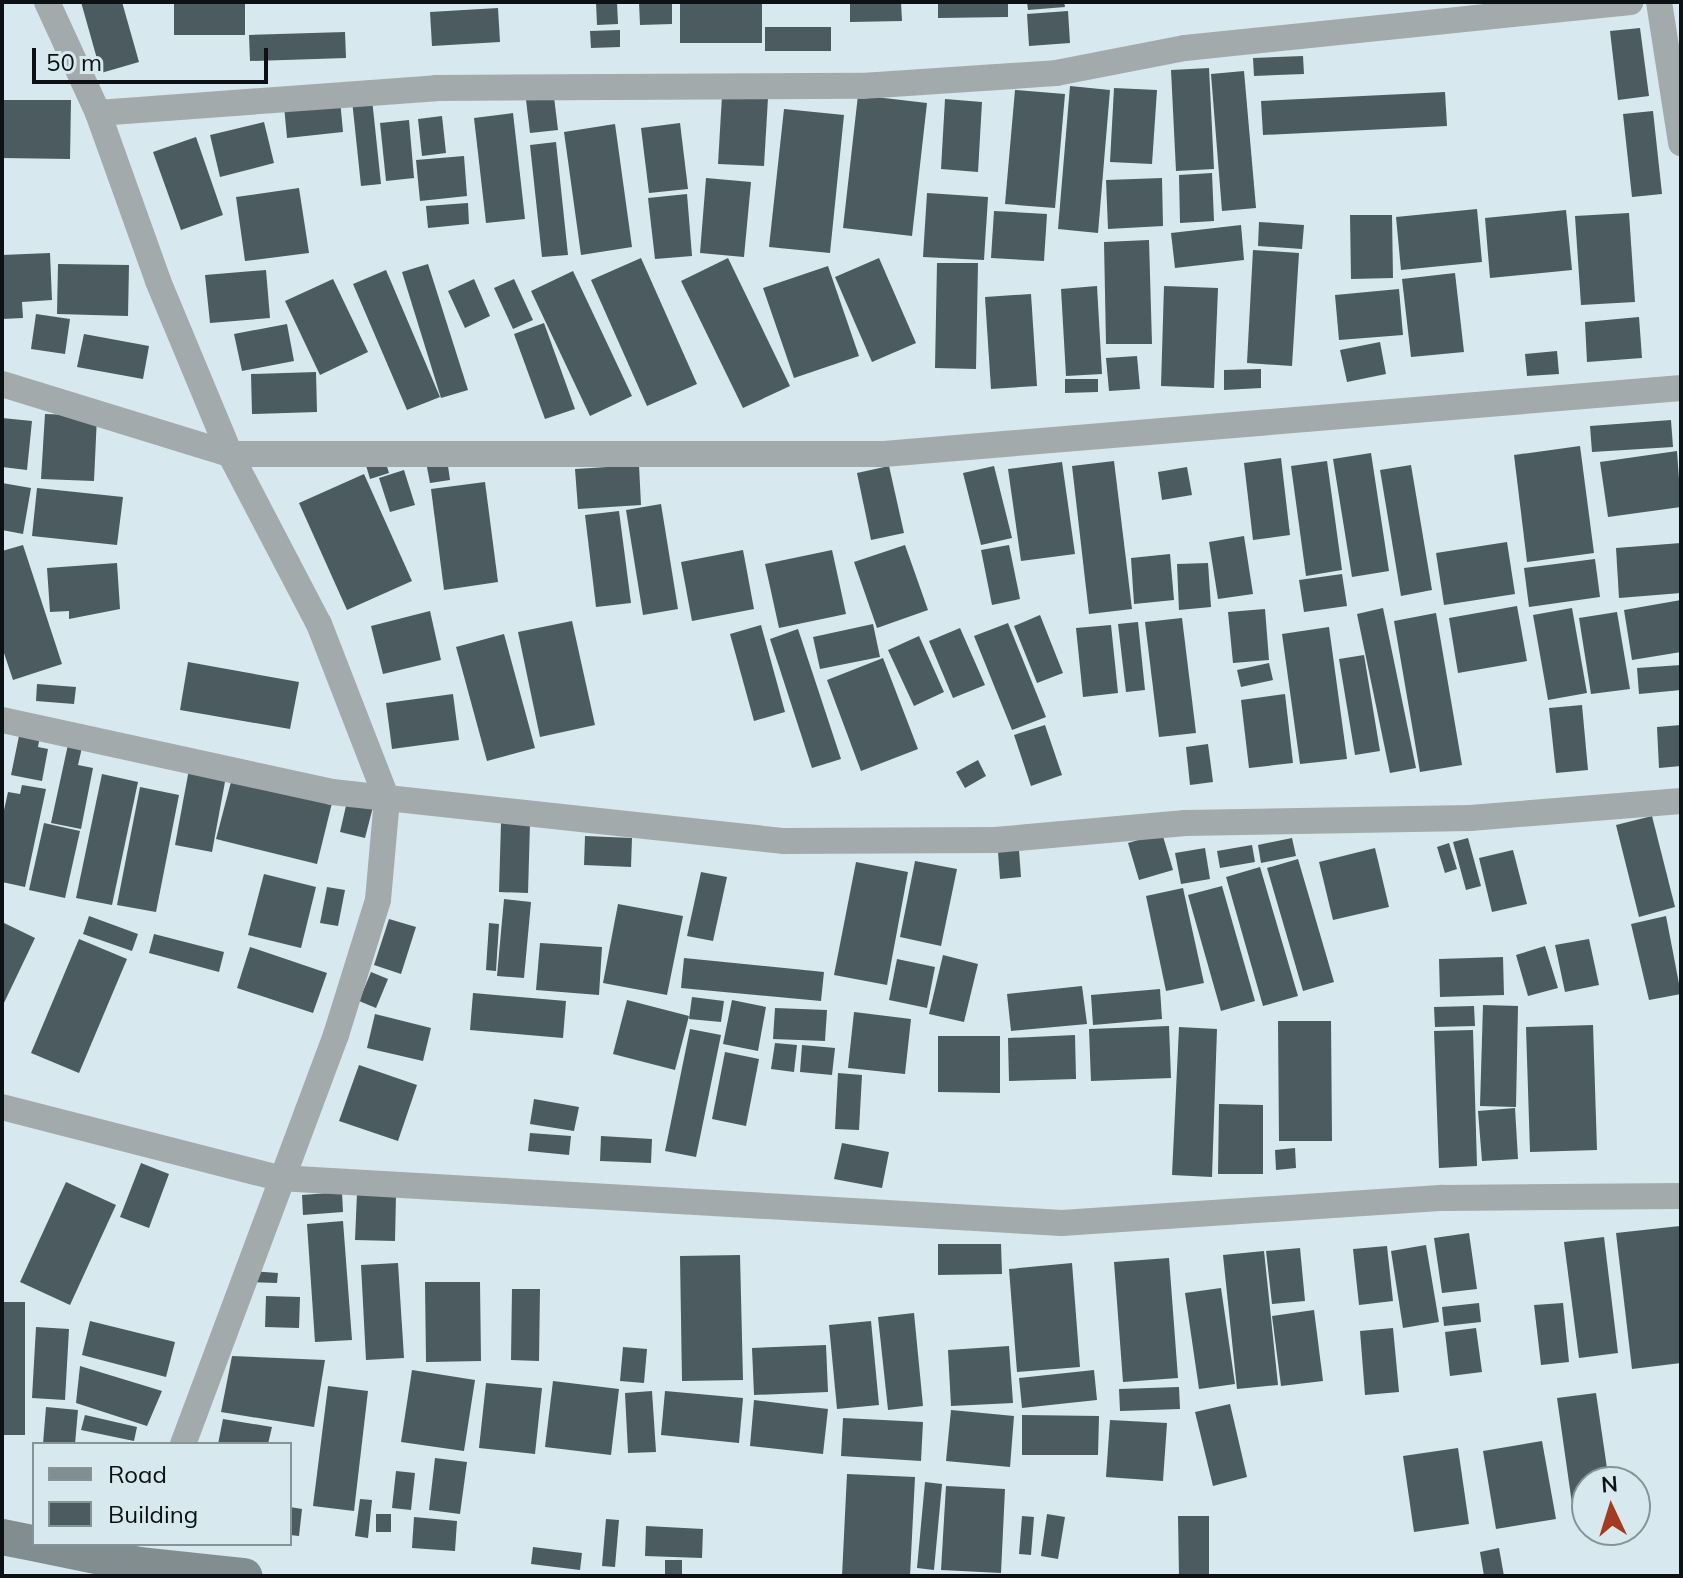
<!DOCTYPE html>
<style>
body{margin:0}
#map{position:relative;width:1683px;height:1578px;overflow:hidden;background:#d7e9ee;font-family:Mulish,sans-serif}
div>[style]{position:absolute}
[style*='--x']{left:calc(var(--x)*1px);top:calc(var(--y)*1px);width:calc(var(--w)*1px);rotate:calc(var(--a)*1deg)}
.building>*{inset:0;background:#4b5b5f}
.street>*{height:26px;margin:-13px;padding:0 13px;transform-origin:13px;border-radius:13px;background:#a2aaac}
.secondary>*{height:36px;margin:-18px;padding:0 18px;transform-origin:18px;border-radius:18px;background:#828d90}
span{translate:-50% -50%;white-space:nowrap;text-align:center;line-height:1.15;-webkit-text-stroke:8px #d7e9ee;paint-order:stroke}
.frame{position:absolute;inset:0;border:4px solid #0c1214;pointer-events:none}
.legend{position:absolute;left:32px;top:1442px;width:260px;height:104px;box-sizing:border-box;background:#d7e9ee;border:2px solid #869397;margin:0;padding:10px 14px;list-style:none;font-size:24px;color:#0c1214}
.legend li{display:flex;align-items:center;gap:16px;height:40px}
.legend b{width:40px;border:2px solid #869397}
.north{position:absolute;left:1571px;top:1466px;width:80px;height:80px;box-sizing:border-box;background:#d7e9ee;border:2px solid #869397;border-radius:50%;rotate:356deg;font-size:22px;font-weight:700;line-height:32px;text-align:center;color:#0c1214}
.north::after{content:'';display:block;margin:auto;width:28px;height:36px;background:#a33b20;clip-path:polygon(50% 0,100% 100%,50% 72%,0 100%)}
.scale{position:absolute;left:32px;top:48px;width:236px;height:36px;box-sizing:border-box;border:4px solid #0c1214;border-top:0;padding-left:10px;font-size:24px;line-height:28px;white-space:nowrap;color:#0c1214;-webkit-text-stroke:6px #d7e9ee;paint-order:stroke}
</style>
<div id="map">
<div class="building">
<div style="clip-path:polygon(81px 2px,122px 2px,139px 62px,101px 73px)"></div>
<div style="clip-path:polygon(174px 2px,245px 2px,245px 35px,174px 35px)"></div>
<div style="clip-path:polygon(596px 2px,617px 2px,618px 24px,597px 25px)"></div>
<div style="clip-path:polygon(639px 2px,672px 2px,672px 24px,640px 25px)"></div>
<div style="clip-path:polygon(680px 2px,762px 2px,762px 43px,680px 43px)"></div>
<div style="clip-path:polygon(850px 2px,901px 2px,902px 21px,850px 22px)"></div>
<div style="clip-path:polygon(938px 2px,1008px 2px,1008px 17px,938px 18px)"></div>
<div style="clip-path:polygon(1027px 2px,1064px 2px,1065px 7px,1028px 10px)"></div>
<div style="clip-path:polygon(498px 8px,500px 42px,432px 46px,430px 12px)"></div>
<div style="clip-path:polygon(1068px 11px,1070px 43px,1029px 46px,1027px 14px)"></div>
<div style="clip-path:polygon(765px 27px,831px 27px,831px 51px,765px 51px)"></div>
<div style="clip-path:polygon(1640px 28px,1649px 96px,1618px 100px,1610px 31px)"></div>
<div style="clip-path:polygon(620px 30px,620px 47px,591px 48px,590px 31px)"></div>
<div style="clip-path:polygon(345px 32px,346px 58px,250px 61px,249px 35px)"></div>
<div style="clip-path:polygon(1303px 56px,1304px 74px,1254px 76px,1253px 58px)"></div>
<div style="clip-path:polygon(1209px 68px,1214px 169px,1176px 171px,1171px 70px)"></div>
<div style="clip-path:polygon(1244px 71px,1256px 208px,1222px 211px,1211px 74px)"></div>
<div style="clip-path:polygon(1070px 86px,1110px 90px,1098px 233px,1058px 229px)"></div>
<div style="clip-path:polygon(1114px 88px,1157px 90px,1152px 164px,1110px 162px)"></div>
<div style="clip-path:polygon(1015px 90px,1065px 94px,1055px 208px,1005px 204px)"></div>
<div style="clip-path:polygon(1445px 92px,1447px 126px,1263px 135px,1261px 101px)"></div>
<div style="clip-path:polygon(858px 95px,927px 103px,912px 236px,843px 228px)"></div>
<div style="clip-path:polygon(722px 96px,768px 98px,764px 166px,718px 164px)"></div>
<div style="clip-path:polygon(554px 97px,558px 130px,530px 133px,526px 100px)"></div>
<div style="clip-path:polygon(372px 99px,381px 184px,361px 186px,352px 100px)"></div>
<div style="clip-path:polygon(945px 99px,982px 102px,978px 172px,941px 169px)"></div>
<div style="clip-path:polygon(2px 100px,71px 100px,70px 159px,2px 158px)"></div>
<div style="clip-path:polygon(340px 100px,343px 132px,287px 138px,284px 106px)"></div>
<div style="clip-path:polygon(784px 109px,844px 115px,830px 253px,769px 247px)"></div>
<div style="clip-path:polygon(1653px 111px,1662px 194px,1632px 197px,1623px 114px)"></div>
<div style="clip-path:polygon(513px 113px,525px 219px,486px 223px,474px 118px)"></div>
<div style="clip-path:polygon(442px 116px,446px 153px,422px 156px,418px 119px)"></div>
<div style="clip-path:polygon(409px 120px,414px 178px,386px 181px,380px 123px)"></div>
<div style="clip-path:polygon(264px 122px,274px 163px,220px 177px,210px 135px)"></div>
<div style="clip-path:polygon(680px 123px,688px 189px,649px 193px,641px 128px)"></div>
<div style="clip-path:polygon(615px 124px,632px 247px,581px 255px,564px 132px)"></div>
<div style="clip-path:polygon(196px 137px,223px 215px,181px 230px,153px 152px)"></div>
<div style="clip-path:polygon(556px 142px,568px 255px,542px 257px,530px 145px)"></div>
<div style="clip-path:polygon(464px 156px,467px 196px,420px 201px,416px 160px)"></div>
<div style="clip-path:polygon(1212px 173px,1214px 221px,1180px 223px,1179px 175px)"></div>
<div style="clip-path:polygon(706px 178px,751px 182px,744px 257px,700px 253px)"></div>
<div style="clip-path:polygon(1162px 178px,1163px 226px,1108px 229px,1106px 180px)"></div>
<div style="clip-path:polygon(299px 188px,309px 253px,245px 261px,236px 197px)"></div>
<div style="clip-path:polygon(927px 193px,988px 197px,984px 260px,923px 257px)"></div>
<div style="clip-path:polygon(687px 194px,692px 256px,655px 259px,648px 198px)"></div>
<div style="clip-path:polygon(468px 203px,469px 224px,428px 228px,426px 206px)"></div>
<div style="clip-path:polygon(1477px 209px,1482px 262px,1401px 270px,1396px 217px)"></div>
<div style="clip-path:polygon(1566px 210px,1572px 270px,1490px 278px,1485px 218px)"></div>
<div style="clip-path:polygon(994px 211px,1047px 214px,1044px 261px,991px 258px)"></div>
<div style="clip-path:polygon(1629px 213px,1635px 302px,1581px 305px,1575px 216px)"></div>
<div style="clip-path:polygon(1350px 215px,1392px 215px,1393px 278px,1351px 279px)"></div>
<div style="clip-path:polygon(1259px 222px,1304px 225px,1302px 249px,1258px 246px)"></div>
<div style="clip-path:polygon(1241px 225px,1244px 260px,1175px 268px,1171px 233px)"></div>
<div style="clip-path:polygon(1149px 240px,1152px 344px,1106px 344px,1104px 242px)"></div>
<div style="clip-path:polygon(1253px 250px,1299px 253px,1292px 366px,1247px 363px)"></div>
<div style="clip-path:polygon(50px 253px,52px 300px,22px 302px,23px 318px,2px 319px,2px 255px)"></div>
<div style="clip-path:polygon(641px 258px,697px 384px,647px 406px,591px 280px)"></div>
<div style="clip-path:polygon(728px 258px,790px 386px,743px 408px,681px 281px)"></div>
<div style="clip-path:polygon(879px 258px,916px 343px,872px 362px,835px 277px)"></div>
<div style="clip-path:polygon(937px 263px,978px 263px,976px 369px,935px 368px)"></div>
<div style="clip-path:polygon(58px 264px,129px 265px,128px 316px,57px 314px)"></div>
<div style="clip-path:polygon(428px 264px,468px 390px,441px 398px,402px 272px)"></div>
<div style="clip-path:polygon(828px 266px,859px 356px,794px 378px,763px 288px)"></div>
<div style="clip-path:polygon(266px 270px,270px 318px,210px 323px,205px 275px)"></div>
<div style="clip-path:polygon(386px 270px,440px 397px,407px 410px,353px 284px)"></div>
<div style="clip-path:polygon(573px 271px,632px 396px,590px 416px,531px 291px)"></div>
<div style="clip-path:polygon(1455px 273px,1464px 352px,1411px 357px,1402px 279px)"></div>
<div style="clip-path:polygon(333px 279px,368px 352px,320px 375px,285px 301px)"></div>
<div style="clip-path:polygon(474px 279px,490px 316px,465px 328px,448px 291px)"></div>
<div style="clip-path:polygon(514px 279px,533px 320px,513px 329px,494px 288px)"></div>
<div style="clip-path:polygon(1097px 286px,1102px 374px,1066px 376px,1061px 289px)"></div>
<div style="clip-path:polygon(1164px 286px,1218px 288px,1214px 388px,1161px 386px)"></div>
<div style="clip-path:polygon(1399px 289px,1403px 335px,1339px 340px,1335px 295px)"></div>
<div style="clip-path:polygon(1031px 294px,1037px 386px,991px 389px,985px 297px)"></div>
<div style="clip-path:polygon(36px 314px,70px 319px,65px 354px,31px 349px)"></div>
<div style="clip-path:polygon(1639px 317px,1642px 358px,1587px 362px,1585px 322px)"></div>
<div style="clip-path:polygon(544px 323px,575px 409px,545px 419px,514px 334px)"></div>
<div style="clip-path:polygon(287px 324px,294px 361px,242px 371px,234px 334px)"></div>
<div style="clip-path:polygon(84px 334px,149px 346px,143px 379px,77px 367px)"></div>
<div style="clip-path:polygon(1380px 342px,1386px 374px,1347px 382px,1340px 350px)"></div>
<div style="clip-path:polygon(1557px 351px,1559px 374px,1527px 376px,1525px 354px)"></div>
<div style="clip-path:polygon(1137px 356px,1140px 389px,1109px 391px,1106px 358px)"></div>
<div style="clip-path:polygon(1261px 369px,1261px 388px,1224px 390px,1224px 370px)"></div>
<div style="clip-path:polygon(316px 372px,317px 412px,252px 414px,251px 374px)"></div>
<div style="clip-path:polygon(1065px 379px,1098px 379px,1098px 392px,1065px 393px)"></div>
<div style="clip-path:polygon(45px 414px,97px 416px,94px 481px,41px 479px)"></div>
<div style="clip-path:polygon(2px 418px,32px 421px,27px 470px,2px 467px)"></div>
<div style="clip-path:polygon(1671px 420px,1673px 447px,1592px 452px,1590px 426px)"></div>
<div style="clip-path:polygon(1580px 446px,1594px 553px,1527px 562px,1514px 455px)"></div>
<div style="clip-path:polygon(1677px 451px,1681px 507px,1608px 517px,1600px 462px)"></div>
<div style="clip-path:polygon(1371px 453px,1389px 571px,1352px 577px,1333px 459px)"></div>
<div style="clip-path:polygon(384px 457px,389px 473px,370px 479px,365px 462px)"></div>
<div style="clip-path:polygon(1281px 458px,1290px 535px,1253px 540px,1244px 463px)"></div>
<div style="clip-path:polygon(447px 459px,450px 480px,430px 483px,426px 462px)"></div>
<div style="clip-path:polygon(1114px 461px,1132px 609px,1089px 614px,1072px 466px)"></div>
<div style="clip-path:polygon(1327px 461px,1342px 570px,1306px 576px,1291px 466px)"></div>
<div style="clip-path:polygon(1062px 462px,1075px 554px,1021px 561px,1008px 469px)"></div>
<div style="clip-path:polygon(639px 465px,641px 505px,578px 509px,575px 469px)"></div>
<div style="clip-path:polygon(1411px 465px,1432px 590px,1401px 596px,1380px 470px)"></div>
<div style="clip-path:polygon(889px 466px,904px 533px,871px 540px,857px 473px)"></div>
<div style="clip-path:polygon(994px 466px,1012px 538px,981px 545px,963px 473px)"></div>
<div style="clip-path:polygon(1187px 467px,1192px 495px,1162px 500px,1158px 472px)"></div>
<div style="clip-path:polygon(404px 470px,415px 505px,390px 512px,379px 478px)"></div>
<div style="clip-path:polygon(364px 474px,412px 581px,347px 610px,299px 503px)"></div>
<div style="clip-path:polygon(485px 482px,498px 582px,444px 590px,431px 489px)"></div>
<div style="clip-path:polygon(2px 483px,31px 488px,23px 534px,2px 530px)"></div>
<div style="clip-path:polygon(37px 488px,123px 497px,117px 545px,32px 536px)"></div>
<div style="clip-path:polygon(661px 504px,678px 609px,643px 615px,626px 510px)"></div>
<div style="clip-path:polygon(619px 511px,631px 603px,596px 607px,585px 515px)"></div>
<div style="clip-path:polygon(1244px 536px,1253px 594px,1218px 599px,1209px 542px)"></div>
<div style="clip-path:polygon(1507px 542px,1515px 594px,1444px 605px,1436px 553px)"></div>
<div style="clip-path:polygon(1681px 543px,1681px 593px,1619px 598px,1616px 548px)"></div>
<div style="clip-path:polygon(23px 545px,62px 664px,13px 680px,2px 647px,2px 551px)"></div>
<div style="clip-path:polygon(905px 545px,928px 610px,877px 628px,854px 562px)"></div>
<div style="clip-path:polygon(1009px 545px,1020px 599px,992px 605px,981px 550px)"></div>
<div style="clip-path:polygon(743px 550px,754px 609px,692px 621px,681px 562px)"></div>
<div style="clip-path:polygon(832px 550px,846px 614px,779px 628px,765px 564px)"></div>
<div style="clip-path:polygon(1170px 554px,1174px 600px,1134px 604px,1131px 558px)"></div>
<div style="clip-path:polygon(1595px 559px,1600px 597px,1529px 607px,1524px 568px)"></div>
<div style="clip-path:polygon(117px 563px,120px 609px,69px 619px,69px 611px,50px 612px,47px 568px)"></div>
<div style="clip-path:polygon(1208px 563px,1211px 607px,1179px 610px,1177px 564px)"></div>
<div style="clip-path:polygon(1342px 574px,1347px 606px,1304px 612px,1299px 580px)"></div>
<div style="clip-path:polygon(1681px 600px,1681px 652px,1632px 660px,1624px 610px)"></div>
<div style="clip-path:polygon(1517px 606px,1527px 661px,1458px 673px,1449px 618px)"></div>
<div style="clip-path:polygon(1383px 608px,1416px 768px,1390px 773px,1357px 614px)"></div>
<div style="clip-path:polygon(1572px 608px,1587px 693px,1548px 700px,1533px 615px)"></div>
<div style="clip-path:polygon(1265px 609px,1269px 660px,1233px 663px,1228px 612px)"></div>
<div style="clip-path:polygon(430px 611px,441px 660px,383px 674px,371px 626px)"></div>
<div style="clip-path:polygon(1617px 612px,1630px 689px,1591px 694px,1579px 618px)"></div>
<div style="clip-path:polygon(1436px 613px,1462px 765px,1420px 772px,1394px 621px)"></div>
<div style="clip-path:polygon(1040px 615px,1063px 673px,1037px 683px,1014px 626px)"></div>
<div style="clip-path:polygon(1182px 618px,1196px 733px,1159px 737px,1145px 622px)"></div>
<div style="clip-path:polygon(572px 621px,595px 725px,540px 737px,518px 632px)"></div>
<div style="clip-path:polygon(1138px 622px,1145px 690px,1126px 692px,1118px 624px)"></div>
<div style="clip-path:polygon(1008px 623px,1046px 717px,1012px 730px,974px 636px)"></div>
<div style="clip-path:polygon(873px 624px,880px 657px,820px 669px,813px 637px)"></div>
<div style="clip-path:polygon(761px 625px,785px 712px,754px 721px,730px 634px)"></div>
<div style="clip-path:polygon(1111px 625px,1118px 693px,1083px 697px,1076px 628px)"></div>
<div style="clip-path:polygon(1329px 627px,1347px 759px,1300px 764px,1282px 634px)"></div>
<div style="clip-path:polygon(960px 628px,985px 685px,953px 698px,929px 641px)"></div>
<div style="clip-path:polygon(798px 629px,841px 759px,812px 768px,770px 639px)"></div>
<div style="clip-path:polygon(504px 634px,535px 748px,487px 761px,456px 647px)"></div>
<div style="clip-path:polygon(919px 636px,944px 692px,914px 706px,888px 650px)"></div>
<div style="clip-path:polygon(1364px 655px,1380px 751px,1355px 755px,1339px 659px)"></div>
<div style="clip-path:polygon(883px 658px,918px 749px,861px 771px,827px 680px)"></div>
<div style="clip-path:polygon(188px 662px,299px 682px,290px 729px,180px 710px)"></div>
<div style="clip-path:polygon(1269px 663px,1273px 680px,1241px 687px,1237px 670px)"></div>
<div style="clip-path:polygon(1681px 665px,1681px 690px,1639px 694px,1637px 668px)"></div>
<div style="clip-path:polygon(37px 684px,76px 687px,74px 704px,36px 701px)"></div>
<div style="clip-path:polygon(453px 694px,459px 740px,392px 749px,386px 703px)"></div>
<div style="clip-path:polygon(1285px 694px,1293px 763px,1249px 768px,1241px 700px)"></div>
<div style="clip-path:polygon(1582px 705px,1588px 770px,1556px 773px,1549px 708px)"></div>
<div style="clip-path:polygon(1045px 725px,1062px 775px,1031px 786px,1014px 735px)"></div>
<div style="clip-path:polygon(1681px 725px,1681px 766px,1659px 768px,1657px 727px)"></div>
<div style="clip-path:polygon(20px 731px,40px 736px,38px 747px,48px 749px,42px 781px,11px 775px)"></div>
<div style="clip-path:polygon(69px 740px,83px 743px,78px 765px,93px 768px,81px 829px,51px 823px)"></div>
<div style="clip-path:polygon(1208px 744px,1213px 782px,1190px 785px,1186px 747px)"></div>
<div style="clip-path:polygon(978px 760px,986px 776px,965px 788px,956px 772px)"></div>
<div style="clip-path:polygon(190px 764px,227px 771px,212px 852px,175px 845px)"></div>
<div style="clip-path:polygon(102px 774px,138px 782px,112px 905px,76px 898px)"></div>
<div style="clip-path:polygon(232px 778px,332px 803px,317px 864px,216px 839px)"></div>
<div style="clip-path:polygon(22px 785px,46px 789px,25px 887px,2px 882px,2px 819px,8px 792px,20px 794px)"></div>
<div style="clip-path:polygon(140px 787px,179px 795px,156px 912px,117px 905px)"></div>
<div style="clip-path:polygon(348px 797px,374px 803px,365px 838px,340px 832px)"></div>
<div style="clip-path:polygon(1652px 816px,1675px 907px,1639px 917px,1616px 825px)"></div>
<div style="clip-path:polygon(44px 823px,80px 831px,65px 898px,29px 890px)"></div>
<div style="clip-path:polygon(501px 823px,530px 823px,528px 893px,499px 892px)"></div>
<div style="clip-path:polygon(1162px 833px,1173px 870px,1139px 880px,1128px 843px)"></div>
<div style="clip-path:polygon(585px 836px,632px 838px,631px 867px,584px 865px)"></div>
<div style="clip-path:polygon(1292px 838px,1296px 856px,1261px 863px,1258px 845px)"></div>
<div style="clip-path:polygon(1468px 838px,1481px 886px,1466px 890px,1453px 842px)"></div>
<div style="clip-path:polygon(1449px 843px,1457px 869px,1445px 873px,1437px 847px)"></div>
<div style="clip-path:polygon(1252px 845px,1255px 862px,1220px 868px,1217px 851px)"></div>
<div style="clip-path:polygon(1205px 848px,1210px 879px,1181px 884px,1175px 853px)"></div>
<div style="clip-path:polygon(1375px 848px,1389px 907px,1333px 920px,1319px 862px)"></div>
<div style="clip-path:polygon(1019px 850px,1021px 877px,1000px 879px,998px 852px)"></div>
<div style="clip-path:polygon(1513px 850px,1527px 904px,1492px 912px,1479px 858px)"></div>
<div style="clip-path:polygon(1298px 859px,1334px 982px,1303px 991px,1267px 868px)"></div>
<div style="clip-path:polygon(915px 861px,957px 869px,941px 946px,900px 937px)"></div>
<div style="clip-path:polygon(856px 862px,908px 872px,887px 985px,834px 975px)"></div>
<div style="clip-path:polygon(1260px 867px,1298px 996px,1263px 1006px,1226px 877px)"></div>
<div style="clip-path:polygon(701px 872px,727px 877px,713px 941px,687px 936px)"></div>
<div style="clip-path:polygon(264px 874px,316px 887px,301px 948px,248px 935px)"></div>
<div style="clip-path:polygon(1222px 886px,1255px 1001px,1221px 1011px,1188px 895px)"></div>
<div style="clip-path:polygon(327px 887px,345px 890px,338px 926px,320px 923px)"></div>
<div style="clip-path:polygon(1183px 888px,1204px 983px,1166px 991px,1146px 896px)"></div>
<div style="clip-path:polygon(504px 899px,531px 902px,524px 978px,497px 976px)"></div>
<div style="clip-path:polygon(618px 904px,683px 916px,667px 995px,603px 983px)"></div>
<div style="clip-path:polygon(89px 916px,138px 934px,132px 951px,83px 934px)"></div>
<div style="clip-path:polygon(1666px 916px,1681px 994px,1649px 1000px,1631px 924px)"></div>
<div style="clip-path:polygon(389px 919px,416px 927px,401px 974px,374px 965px)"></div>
<div style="clip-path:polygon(2px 922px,35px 938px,2px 1007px)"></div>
<div style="clip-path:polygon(489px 923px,499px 924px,496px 971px,486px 970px)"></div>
<div style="clip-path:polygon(154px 934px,224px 952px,219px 972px,149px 953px)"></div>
<div style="clip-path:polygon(79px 939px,127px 959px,79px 1073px,31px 1053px)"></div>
<div style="clip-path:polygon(1589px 939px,1599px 985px,1565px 992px,1555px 945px)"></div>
<div style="clip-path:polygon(540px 943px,602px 947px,599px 995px,536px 990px)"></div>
<div style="clip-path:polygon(1545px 946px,1558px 988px,1528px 996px,1516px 955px)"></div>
<div style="clip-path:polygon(250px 947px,327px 973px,313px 1013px,237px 988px)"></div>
<div style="clip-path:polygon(943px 955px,978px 964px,964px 1022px,929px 1014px)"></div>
<div style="clip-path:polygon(1503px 957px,1504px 995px,1440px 997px,1439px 959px)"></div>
<div style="clip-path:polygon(684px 958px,824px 972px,821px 1001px,681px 988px)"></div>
<div style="clip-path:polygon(897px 959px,935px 967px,927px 1008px,889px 1000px)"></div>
<div style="clip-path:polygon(371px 972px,388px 979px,376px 1008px,359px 1001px)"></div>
<div style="clip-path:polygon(1082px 986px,1087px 1024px,1011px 1031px,1007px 994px)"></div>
<div style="clip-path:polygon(1160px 989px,1162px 1019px,1093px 1025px,1091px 995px)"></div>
<div style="clip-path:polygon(473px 993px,566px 1001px,563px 1038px,470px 1030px)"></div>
<div style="clip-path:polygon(692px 997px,724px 1001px,721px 1022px,689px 1019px)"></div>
<div style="clip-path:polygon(627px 1000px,689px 1016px,675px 1070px,613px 1054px)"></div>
<div style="clip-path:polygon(732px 1000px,766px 1007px,758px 1051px,723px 1044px)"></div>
<div style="clip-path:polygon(1483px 1005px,1518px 1006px,1516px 1107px,1480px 1106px)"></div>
<div style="clip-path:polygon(1474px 1006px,1475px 1026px,1435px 1027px,1434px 1007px)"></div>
<div style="clip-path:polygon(775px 1008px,827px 1010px,825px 1041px,773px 1039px)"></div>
<div style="clip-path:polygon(854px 1012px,911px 1019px,905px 1074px,848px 1068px)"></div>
<div style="clip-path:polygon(375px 1014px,431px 1028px,423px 1061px,367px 1048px)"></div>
<div style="clip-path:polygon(1278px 1021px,1331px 1021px,1332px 1141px,1279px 1141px)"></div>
<div style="clip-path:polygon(1593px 1025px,1597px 1150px,1530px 1152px,1526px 1027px)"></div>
<div style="clip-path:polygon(1169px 1026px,1171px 1078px,1091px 1081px,1089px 1029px)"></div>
<div style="clip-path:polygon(1179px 1027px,1217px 1029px,1212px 1177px,1172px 1175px)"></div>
<div style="clip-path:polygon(690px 1029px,721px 1035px,696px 1157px,665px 1151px)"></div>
<div style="clip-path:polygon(1473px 1030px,1477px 1166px,1439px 1168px,1434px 1031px)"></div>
<div style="clip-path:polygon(1075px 1035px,1076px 1079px,1009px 1081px,1008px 1038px)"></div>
<div style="clip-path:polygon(938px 1036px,1000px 1036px,1000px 1093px,938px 1092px)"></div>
<div style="clip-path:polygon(775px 1043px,797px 1045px,794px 1072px,771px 1069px)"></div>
<div style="clip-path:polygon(802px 1045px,835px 1048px,832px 1075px,800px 1072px)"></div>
<div style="clip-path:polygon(725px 1052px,759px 1059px,746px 1126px,712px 1119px)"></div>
<div style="clip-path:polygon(359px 1065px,417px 1085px,398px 1141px,339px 1121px)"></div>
<div style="clip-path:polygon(838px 1073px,862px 1075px,859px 1130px,835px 1129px)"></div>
<div style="clip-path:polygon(534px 1099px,579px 1107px,574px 1131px,530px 1124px)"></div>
<div style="clip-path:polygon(1219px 1104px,1263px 1105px,1263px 1174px,1218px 1174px)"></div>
<div style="clip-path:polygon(1515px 1108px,1518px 1159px,1482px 1161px,1478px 1111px)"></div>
<div style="clip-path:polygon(530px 1133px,571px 1136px,569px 1155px,528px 1151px)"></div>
<div style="clip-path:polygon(601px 1136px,652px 1139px,651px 1163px,600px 1161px)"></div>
<div style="clip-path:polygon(842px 1143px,889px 1152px,882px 1188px,834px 1179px)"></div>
<div style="clip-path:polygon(1295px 1148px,1296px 1168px,1276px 1170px,1275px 1150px)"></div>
<div style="clip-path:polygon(141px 1163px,169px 1174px,149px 1228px,120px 1217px)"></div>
<div style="clip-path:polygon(66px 1182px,116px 1205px,70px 1305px,20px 1282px)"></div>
<div style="clip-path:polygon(342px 1192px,343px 1212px,303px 1215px,302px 1195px)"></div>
<div style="clip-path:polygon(357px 1193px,396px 1194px,395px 1241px,355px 1240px)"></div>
<div style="clip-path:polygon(343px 1221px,352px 1340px,315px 1342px,307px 1224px)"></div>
<div style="clip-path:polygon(1680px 1226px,1681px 1363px,1632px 1369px,1616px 1233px)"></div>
<div style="clip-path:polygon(1469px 1233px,1477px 1289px,1442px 1293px,1434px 1238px)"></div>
<div style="clip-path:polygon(1604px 1237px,1618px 1353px,1579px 1358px,1564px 1242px)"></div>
<div style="clip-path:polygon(938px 1244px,1001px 1244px,1002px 1274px,938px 1275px)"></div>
<div style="clip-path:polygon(1426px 1245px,1439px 1322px,1403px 1328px,1391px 1251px)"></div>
<div style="clip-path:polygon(1387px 1246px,1393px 1301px,1359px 1305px,1353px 1249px)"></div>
<div style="clip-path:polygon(1300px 1248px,1305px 1301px,1272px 1304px,1266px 1251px)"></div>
<div style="clip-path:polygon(1264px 1251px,1278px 1385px,1237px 1389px,1223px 1255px)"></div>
<div style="clip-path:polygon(740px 1255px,743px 1380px,682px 1381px,680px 1256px)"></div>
<div style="clip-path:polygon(1169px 1258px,1178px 1378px,1123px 1382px,1114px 1262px)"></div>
<div style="clip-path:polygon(398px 1263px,404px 1358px,366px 1360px,361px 1265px)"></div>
<div style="clip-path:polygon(1072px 1263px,1080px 1367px,1017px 1372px,1009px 1269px)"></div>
<div style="clip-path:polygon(250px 1271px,278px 1273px,277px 1283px,249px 1282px)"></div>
<div style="clip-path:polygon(425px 1282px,480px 1282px,481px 1361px,426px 1362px)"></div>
<div style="clip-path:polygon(1221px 1288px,1235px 1384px,1199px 1389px,1185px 1293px)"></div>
<div style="clip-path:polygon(512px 1289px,540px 1289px,539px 1361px,511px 1360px)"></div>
<div style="clip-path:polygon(266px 1296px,300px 1297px,299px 1328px,265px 1327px)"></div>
<div style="clip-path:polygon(2px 1302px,25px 1302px,25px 1435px,2px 1435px)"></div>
<div style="clip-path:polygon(1479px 1303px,1481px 1322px,1444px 1326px,1442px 1307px)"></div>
<div style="clip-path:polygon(1563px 1303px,1569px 1362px,1541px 1365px,1534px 1305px)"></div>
<div style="clip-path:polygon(1314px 1310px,1323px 1381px,1281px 1386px,1272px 1316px)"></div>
<div style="clip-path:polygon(914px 1313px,923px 1406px,888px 1410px,878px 1317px)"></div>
<div style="clip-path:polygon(90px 1321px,175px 1342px,166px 1377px,82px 1355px)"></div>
<div style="clip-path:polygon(871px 1321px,879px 1405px,837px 1409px,829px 1325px)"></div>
<div style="clip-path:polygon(36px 1327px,69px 1329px,65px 1400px,32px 1398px)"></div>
<div style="clip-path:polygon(1393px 1328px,1399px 1392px,1365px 1395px,1360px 1331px)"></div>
<div style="clip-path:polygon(1476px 1328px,1482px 1372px,1450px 1376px,1445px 1332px)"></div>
<div style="clip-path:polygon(826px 1345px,828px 1392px,754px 1395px,752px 1348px)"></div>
<div style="clip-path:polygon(1009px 1346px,1013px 1403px,951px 1406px,948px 1350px)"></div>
<div style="clip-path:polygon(623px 1347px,647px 1349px,644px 1383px,620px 1381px)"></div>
<div style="clip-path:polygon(232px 1356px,325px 1360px,314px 1427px,221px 1412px)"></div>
<div style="clip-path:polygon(80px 1366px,162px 1391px,147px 1426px,76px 1403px)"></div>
<div style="clip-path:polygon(412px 1370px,475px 1380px,464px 1451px,401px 1442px)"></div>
<div style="clip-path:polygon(1094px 1370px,1097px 1400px,1022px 1408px,1019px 1378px)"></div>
<div style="clip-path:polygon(553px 1381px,619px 1389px,611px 1455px,545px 1447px)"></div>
<div style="clip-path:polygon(486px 1383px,542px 1388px,535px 1454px,479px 1448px)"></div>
<div style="clip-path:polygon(328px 1386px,368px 1391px,354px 1511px,313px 1506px)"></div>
<div style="clip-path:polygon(1179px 1387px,1180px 1409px,1120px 1411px,1119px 1389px)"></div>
<div style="clip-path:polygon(652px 1391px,656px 1452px,628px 1453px,625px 1393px)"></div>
<div style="clip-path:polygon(665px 1391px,743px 1398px,739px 1443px,661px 1435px)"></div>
<div style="clip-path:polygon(1596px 1393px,1609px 1482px,1587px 1482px,1587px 1517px,1574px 1518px,1557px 1398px)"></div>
<div style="clip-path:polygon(754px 1400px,828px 1409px,823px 1454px,750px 1446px)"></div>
<div style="clip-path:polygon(1230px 1404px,1247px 1477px,1213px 1486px,1195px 1412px)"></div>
<div style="clip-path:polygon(46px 1407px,78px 1410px,75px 1444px,43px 1444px)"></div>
<div style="clip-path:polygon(951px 1410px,1014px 1416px,1010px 1467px,946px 1461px)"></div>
<div style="clip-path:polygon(85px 1415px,137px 1427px,134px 1441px,81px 1430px)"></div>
<div style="clip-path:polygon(1022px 1415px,1099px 1416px,1098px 1455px,1022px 1455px)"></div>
<div style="clip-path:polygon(843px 1418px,923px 1422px,921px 1461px,841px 1456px)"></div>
<div style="clip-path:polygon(223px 1419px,272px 1427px,268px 1444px,218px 1444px)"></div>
<div style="clip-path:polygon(1110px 1420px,1167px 1423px,1163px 1481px,1106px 1477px)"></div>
<div style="clip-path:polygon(1542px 1441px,1556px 1519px,1496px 1529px,1483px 1451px)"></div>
<div style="clip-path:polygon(1458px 1448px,1469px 1524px,1414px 1532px,1403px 1456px)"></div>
<div style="clip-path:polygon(435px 1458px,467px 1462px,460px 1514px,429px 1510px)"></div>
<div style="clip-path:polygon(396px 1471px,415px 1473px,411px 1510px,392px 1508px)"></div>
<div style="clip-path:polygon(847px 1474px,915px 1477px,910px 1576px,842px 1576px)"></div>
<div style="clip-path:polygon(925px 1482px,942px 1484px,934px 1570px,917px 1568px)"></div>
<div style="clip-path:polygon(946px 1486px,1005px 1489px,1001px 1573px,941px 1570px)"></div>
<div style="clip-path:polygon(360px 1499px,372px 1500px,368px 1538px,355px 1536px)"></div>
<div style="clip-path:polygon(290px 1507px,302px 1509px,299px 1536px,290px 1535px)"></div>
<div style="clip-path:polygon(376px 1514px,391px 1514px,391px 1532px,376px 1532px)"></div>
<div style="clip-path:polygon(1047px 1514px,1065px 1517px,1058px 1559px,1041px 1556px)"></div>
<div style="clip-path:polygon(1022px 1516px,1034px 1517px,1031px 1555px,1019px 1554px)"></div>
<div style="clip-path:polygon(1178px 1516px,1209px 1516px,1209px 1576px,1179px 1576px)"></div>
<div style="clip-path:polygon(414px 1517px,457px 1521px,455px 1551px,412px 1548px)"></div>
<div style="clip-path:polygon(606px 1519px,619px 1520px,615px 1567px,602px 1566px)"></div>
<div style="clip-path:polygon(646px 1526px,703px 1529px,702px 1558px,645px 1556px)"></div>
<div style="clip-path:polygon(533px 1547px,582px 1553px,580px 1570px,531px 1564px)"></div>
<div style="clip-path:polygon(1499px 1548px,1504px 1576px,1484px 1576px,1480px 1552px)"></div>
<div style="clip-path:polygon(665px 1560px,682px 1560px,682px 1576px,665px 1576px)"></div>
</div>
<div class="street">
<div style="--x:47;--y:2;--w:122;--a:65.3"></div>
<div style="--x:98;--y:113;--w:178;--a:70.3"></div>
<div style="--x:158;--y:281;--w:187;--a:67.4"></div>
<div style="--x:230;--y:454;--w:192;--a:62.4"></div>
<div style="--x:319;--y:624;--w:188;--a:68.8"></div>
<div style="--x:387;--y:799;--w:101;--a:95.1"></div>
<div style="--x:378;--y:900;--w:141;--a:107.3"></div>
<div style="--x:336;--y:1035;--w:437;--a:110.5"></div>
<div style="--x:1659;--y:2;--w:143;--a:81.1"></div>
<div style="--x:98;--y:113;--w:339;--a:-4.2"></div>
<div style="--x:436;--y:88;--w:426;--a:-0.3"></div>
<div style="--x:862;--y:86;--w:194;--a:-3.8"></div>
<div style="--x:1056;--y:73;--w:131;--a:-11"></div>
<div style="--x:1185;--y:48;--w:448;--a:-5.9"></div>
<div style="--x:2;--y:384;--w:239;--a:17.1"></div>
<div style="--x:230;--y:454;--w:654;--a:0"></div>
<div style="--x:884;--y:454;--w:800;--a:-4.73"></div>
<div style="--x:2;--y:720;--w:338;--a:12.3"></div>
<div style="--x:332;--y:792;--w:455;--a:6.2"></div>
<div style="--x:784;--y:841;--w:211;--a:-0.3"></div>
<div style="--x:995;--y:840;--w:191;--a:-5.1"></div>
<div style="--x:1185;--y:823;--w:285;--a:-1"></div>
<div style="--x:1470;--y:818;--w:212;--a:-4.6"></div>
<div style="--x:2;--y:1107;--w:286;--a:14.4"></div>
<div style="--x:279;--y:1178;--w:784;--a:3.29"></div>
<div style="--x:1062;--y:1223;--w:382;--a:-3.8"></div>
<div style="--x:1443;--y:1198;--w:238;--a:-0.5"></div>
</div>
<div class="secondary">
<div style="--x:2;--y:1537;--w:33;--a:11"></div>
<div style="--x:38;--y:1544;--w:103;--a:11.7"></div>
<div style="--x:139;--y:1565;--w:106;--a:6"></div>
</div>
<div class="frame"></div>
<ul class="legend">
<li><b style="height:10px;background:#828d90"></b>Road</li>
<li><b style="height:22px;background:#4b5b5f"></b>Building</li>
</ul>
<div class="north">N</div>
<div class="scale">50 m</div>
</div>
